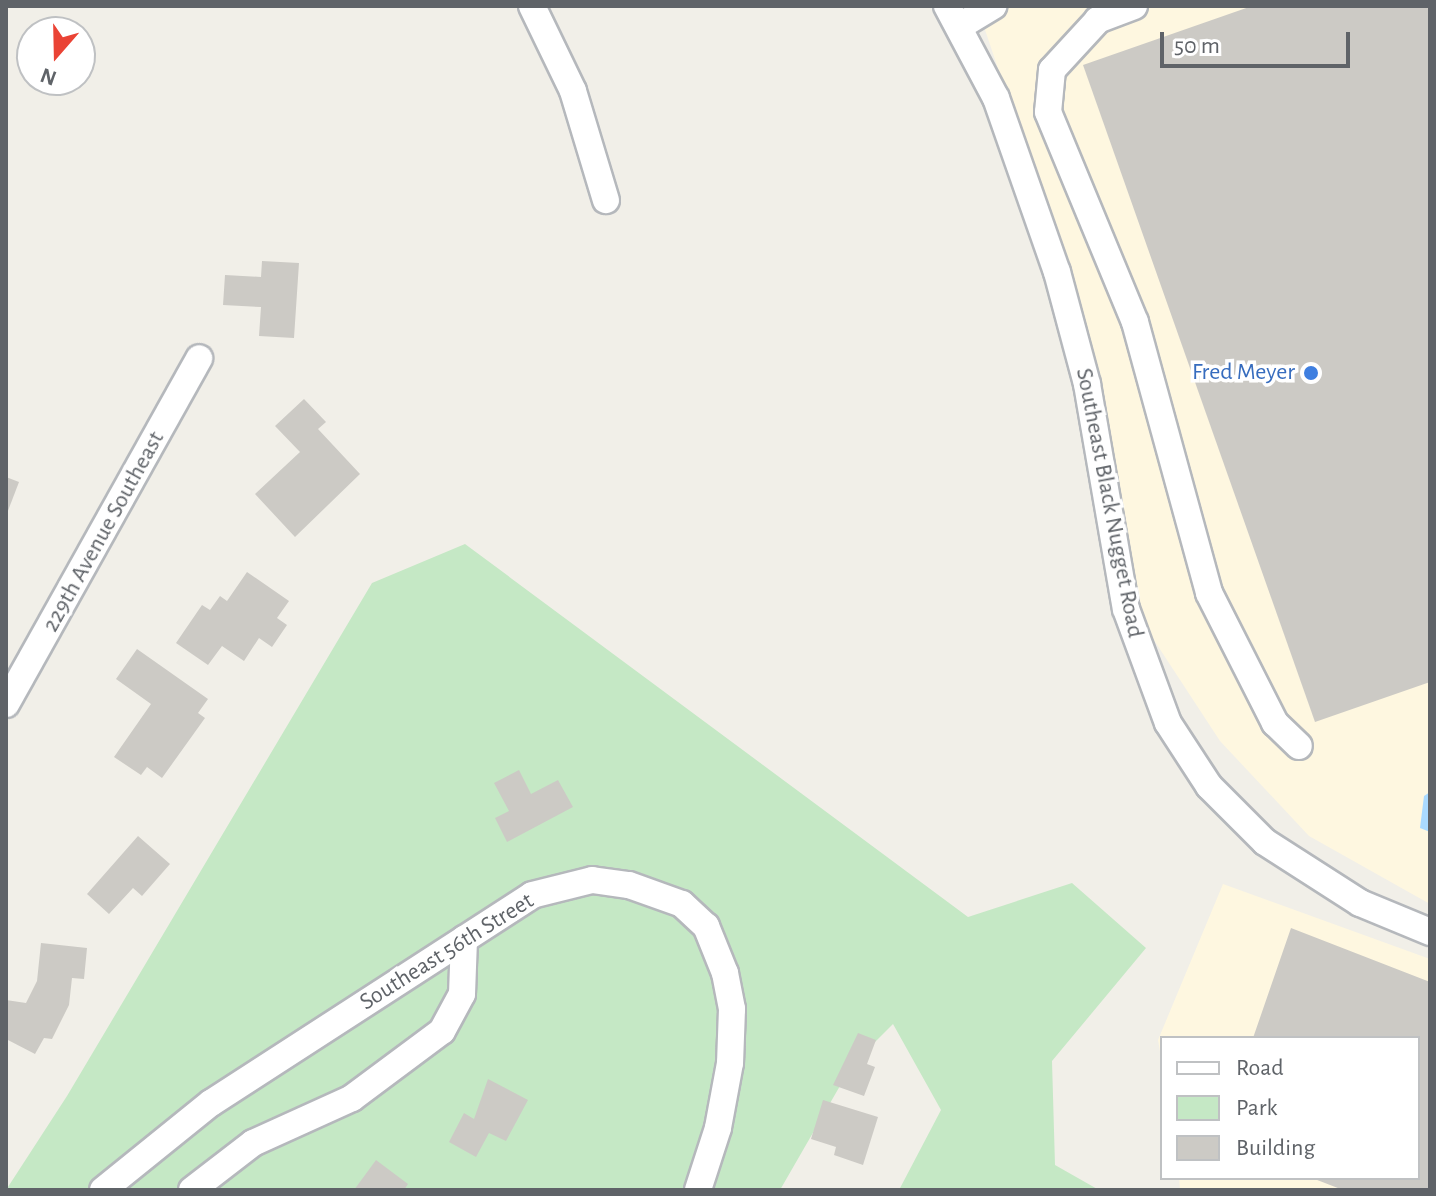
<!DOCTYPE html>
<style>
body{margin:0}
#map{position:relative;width:1436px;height:1196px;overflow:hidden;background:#f1efe8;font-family:"Alegreya Sans",sans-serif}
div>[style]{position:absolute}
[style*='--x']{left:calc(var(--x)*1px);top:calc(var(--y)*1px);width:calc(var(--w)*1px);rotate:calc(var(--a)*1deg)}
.commercial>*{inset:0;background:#fef7e0}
.green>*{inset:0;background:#c5e8c5}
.water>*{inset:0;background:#aadaff}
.building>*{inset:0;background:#cccac5}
.roads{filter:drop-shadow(2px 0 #b5b8bc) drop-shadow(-2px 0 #b5b8bc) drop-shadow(0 2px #b5b8bc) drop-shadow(0 -2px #b5b8bc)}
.minor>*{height:26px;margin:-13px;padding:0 13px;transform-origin:13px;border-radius:13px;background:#fff}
.dots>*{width:22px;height:22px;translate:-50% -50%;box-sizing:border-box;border:4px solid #fff;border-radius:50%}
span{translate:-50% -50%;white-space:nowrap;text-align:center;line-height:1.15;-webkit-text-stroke:7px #fff;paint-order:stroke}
.shop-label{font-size:24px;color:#366cbe}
.right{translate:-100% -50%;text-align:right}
.street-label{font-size:24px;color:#5f6368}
.frame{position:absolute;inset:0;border:8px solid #5f6368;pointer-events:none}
.legend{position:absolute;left:1160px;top:1036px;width:260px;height:144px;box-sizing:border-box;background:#fff;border:2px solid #bfc1c3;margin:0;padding:10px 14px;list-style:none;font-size:24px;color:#5f6368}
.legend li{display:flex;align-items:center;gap:16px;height:40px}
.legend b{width:40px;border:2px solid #bfc1c3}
.north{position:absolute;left:16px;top:16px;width:80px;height:80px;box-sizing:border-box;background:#fff;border:2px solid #bfc1c3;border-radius:50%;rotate:200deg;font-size:22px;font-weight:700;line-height:32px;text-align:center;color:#5f6368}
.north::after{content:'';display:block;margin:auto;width:28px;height:36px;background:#ea4335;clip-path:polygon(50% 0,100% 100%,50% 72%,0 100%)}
.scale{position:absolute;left:1160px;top:32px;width:190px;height:36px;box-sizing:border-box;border:4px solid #5f6368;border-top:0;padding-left:10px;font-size:24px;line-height:28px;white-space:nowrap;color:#5f6368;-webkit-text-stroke:6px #fff;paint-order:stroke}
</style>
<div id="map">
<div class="commercial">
<div style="clip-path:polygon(977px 6px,1430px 6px,1430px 904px,1309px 836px,1220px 741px,1133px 608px,1074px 294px)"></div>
<div style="clip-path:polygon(1223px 884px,1430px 959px,1430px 1190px,1180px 1190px,1179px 1178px,1418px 1178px,1418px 1038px,1162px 1038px,1162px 1063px,1158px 1040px)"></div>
</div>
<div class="green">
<div style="clip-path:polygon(465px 544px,968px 917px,1072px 883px,1146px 948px,1052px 1061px,1055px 1165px,1099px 1190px,899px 1190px,941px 1110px,893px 1024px,852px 1065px,780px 1190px,6px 1190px,67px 1096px,372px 583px)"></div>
</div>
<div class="water">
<div style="clip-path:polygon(1430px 792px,1430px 832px,1420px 828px,1424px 796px)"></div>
</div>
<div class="building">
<div style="clip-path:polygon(1252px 6px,1427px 6px,1430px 14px,1430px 682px,1315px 722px,1083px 65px)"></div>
<div style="clip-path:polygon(262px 261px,299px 263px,294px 338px,259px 336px,261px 307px,223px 305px,225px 275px,261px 277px)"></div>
<div style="clip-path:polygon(304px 399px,326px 422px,318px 429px,360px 474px,295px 537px,255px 494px,300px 452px,275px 426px)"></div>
<div style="clip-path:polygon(6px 477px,19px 482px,6px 516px)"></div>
<div style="clip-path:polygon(247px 572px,289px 601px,277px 618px,287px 625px,272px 647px,259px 638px,244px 661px,222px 646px,208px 665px,176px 643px,202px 605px,210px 610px,220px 596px,227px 601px)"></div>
<div style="clip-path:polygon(137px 649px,208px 699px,198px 713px,205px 718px,162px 778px,147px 767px,141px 775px,114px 757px,151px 704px,116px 679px)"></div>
<div style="clip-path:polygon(519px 770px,531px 794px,558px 780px,573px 807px,507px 842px,495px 818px,509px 811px,494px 783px)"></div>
<div style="clip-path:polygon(138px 836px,170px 864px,142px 896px,133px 888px,109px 914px,87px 894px)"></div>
<div style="clip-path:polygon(1291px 928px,1430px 982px,1430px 1190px,1343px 1190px,1312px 1178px,1418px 1178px,1418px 1038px,1253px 1038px)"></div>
<div style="clip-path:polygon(41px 943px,87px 948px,84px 979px,72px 978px,69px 1005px,52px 1039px,44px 1038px,35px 1054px,6px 1039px,6px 1000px,26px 1003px,37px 981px)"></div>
<div style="clip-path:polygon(858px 1033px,876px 1040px,867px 1064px,875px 1067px,864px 1096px,833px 1085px)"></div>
<div style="clip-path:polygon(488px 1079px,528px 1100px,506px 1141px,489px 1133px,476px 1157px,449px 1142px,464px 1113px,474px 1119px)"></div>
<div style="clip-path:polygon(823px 1100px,878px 1117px,863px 1165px,834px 1155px,836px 1147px,811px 1139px)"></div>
<div style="clip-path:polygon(376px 1160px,408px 1184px,404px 1190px,354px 1190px)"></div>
</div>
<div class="roads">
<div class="minor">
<div style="--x:532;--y:6;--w:94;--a:64.2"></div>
<div style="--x:573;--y:91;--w:114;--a:73.2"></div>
<div style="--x:947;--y:6;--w:104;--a:62"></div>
<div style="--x:996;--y:98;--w:184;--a:70.7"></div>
<div style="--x:1057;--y:272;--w:116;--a:75"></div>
<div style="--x:1087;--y:384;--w:228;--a:80.2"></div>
<div style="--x:1126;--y:609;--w:121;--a:69.8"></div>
<div style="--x:1168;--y:723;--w:75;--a:56.9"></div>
<div style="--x:1209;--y:786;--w:79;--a:45"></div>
<div style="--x:1265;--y:842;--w:113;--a:32.7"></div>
<div style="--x:1360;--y:903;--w:76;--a:22.5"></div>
<div style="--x:1134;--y:6;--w:39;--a:159"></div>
<div style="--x:1098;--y:20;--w:68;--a:132.6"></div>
<div style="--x:1052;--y:70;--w:42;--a:95.4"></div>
<div style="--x:1048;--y:112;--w:227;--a:67.5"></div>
<div style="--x:1135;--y:322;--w:281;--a:74.7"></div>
<div style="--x:1209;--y:593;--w:146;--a:63.1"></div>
<div style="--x:1275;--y:723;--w:33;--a:44"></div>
<div style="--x:960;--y:26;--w:39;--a:-31"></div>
<div style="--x:6;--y:704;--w:396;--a:-60.8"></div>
<div style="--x:103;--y:1190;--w:139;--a:-38.9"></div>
<div style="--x:211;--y:1103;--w:382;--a:-32.9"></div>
<div style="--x:532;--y:895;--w:62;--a:-14"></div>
<div style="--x:592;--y:880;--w:37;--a:8"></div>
<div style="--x:629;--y:885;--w:56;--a:19.7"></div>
<div style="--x:682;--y:904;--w:33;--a:43"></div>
<div style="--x:706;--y:926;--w:51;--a:68"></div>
<div style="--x:725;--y:973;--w:37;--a:79"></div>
<div style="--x:732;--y:1009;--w:54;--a:92.1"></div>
<div style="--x:730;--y:1063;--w:66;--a:100.5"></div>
<div style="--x:718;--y:1128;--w:65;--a:107.9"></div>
<div style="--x:192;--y:1190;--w:77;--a:-37.6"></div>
<div style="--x:253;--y:1143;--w:109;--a:-24.4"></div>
<div style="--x:352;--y:1098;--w:112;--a:-36.7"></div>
<div style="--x:442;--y:1031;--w:42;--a:-61.6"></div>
<div style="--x:462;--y:994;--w:55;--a:-87.9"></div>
</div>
</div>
<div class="dots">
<div style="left:1311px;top:373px;background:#3f7fe0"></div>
</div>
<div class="shop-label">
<span class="right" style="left:1295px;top:373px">Fred Meyer</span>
</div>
<div class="street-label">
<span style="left:1109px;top:503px;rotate:79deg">Southeast Black Nugget Road</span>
<span style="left:104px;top:532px;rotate:-61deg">229th Avenue Southeast</span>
<span style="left:447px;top:952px;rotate:-32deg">Southeast 56th Street</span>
</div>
<div class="frame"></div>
<ul class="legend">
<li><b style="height:10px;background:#fff"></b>Road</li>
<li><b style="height:22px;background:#c5e8c5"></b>Park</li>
<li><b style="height:22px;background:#cccac5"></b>Building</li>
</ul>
<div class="north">N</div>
<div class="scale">50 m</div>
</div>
